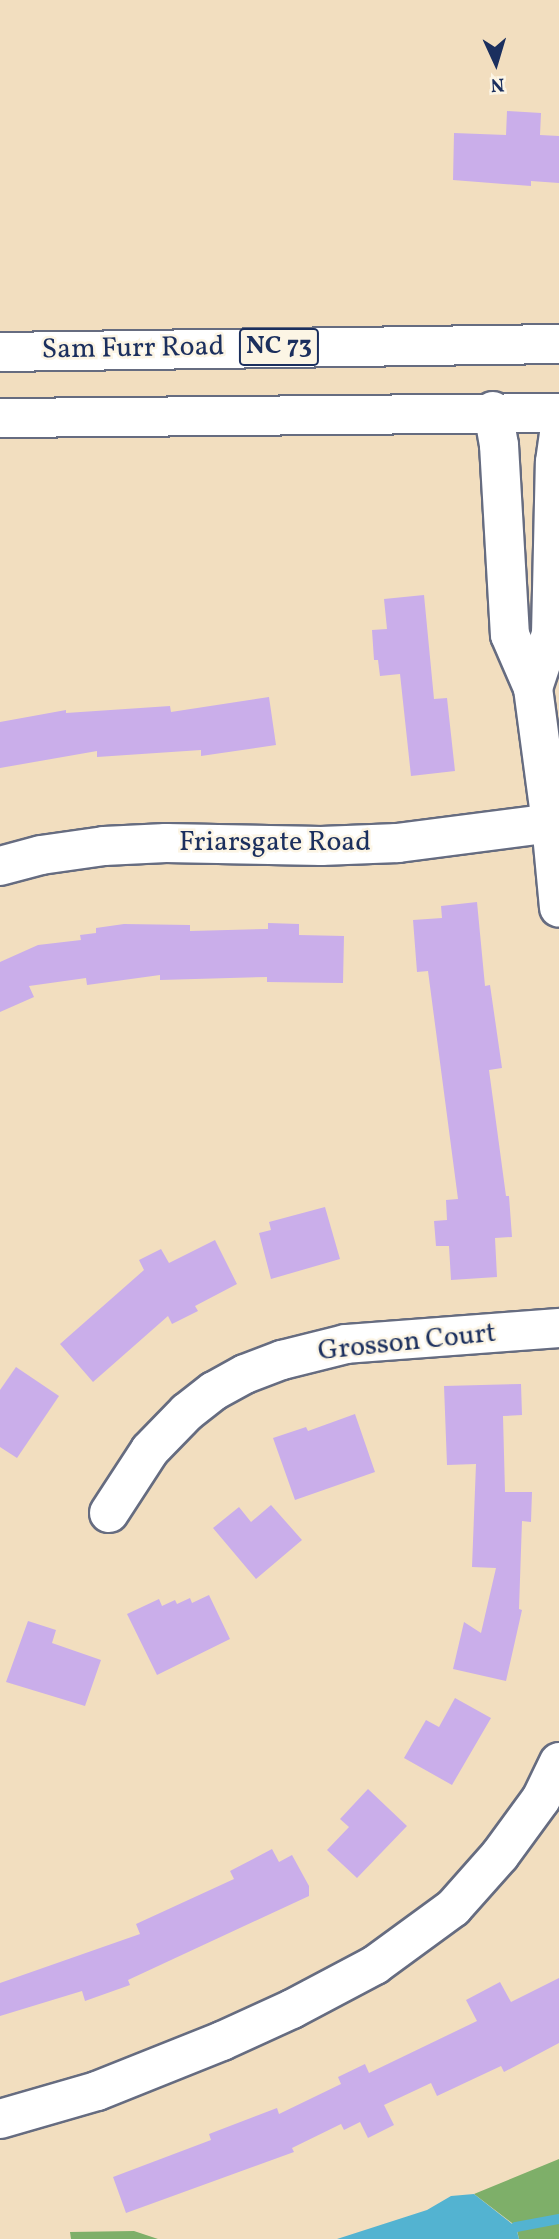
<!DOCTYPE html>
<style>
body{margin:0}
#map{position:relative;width:559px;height:2239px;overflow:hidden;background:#f2debf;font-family:Vollkorn,serif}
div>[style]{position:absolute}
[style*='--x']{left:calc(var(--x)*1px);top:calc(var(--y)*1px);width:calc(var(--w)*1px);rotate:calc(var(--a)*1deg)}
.forest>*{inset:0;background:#7eaf69}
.water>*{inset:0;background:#53b3d1}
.stream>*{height:10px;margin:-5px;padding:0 5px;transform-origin:5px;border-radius:5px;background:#53b3d1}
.building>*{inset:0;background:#caaeea}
.roads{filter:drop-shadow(2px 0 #666c80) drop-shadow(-2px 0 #666c80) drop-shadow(0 2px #666c80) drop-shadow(0 -2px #666c80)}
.minor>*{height:38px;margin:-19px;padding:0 19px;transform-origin:19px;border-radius:19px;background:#fff}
.major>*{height:38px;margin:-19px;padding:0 19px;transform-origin:19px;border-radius:19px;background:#fff}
span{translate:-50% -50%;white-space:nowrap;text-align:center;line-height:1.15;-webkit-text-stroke:5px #fcf5e5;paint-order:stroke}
.shield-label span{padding:2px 5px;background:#fcf5e5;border:2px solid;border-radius:5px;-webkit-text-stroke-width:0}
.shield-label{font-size:26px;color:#1b2f5e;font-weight:700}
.street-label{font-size:28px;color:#1b2f5e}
.north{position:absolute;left:461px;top:28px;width:70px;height:70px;-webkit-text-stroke:5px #fcf5e5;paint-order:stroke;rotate:176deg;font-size:19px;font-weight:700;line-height:28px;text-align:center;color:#1b2f5e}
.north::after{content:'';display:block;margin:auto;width:24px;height:32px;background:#1b2f5e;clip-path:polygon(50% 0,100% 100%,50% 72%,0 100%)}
</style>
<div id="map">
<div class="forest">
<div style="clip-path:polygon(559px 2159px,559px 2239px,519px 2239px,516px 2226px,474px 2194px)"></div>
<div style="clip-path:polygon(134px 2231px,158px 2239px,71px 2239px,70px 2232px)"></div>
</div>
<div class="water">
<div style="clip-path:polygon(474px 2194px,516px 2227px,519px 2239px,337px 2239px,427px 2210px,451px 2196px)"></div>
</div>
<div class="stream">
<div style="--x:501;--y:2239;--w:19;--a:-39"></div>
<div style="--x:516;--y:2227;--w:44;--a:-10.5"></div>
</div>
<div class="building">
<div style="clip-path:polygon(507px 111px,541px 113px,540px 135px,559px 136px,559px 183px,531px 181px,531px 186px,453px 180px,454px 133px,506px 135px)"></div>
<div style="clip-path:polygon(424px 595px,434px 699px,447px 698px,455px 771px,411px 776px,400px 674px,380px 676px,378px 660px,374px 660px,372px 630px,387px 629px,384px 599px)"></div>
<div style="clip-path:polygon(269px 697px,276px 745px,201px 756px,201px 750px,97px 757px,97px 751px,0 768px,0 722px,66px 710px,66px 713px,170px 706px,171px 712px)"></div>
<div style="clip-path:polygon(477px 902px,485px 986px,490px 985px,502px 1068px,489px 1070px,506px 1196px,509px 1196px,512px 1237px,495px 1238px,497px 1277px,451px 1280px,449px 1246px,436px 1246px,434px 1221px,447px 1220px,446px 1200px,458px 1199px,428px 971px,417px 972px,413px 920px,442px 918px,441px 906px)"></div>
<div style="clip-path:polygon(268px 923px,299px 924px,299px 935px,344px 936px,343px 983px,267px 982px,267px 977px,160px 980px,160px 975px,87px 985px,86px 978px,29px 986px,34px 997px,0 1012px,0 962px,38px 945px,81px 940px,80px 935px,96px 933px,96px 928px,124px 924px,190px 925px,190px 931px,268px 929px)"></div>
<div style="clip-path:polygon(325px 1207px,340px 1259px,271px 1279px,259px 1233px,271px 1230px,269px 1222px)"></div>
<div style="clip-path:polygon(215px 1240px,237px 1284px,195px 1306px,198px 1311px,172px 1324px,168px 1316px,93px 1382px,60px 1344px,144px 1270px,139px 1260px,161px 1249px,169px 1263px)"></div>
<div style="clip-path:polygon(16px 1367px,59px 1396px,17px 1458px,0 1447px,0 1390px)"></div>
<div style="clip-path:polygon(521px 1384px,522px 1415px,503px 1416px,505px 1492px,532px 1492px,531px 1522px,522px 1521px,519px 1609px,522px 1610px,506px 1681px,453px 1669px,464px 1622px,481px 1633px,496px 1568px,472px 1567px,476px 1464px,447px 1465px,444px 1386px)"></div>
<div style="clip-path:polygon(355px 1414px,375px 1472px,295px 1500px,273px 1438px,306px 1427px,308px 1431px)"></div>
<div style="clip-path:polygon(271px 1505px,302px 1540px,256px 1579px,213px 1528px,239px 1507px,251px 1522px)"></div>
<div style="clip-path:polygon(209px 1595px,230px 1639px,157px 1675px,127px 1614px,159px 1599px,162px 1606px,175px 1600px,177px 1604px,190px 1598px,192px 1603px)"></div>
<div style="clip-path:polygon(28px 1621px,56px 1630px,52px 1643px,101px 1660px,85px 1706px,6px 1682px)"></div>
<div style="clip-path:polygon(455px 1698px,491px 1718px,452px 1785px,404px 1758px,426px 1720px,439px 1727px)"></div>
<div style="clip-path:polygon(368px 1789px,407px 1826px,357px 1878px,327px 1850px,349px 1827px,340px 1819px)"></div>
<div style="clip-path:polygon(272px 1849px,279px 1862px,292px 1855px,309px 1886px,309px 1896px,128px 1980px,130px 1985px,85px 2001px,82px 1991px,0 2016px,0 1983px,140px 1934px,136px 1924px,234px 1879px,230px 1871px)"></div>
<div style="clip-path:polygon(559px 1978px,559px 2043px,504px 2072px,501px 2066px,437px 2096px,431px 2083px,384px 2105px,394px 2125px,368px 2138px,360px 2122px,344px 2130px,341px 2124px,292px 2148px,294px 2152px,126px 2213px,113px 2177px,211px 2140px,209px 2134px,277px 2108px,279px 2114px,341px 2084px,338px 2077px,365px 2064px,369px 2073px,477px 2021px,466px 2000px,500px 1982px,511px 2002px)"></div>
</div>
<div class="roads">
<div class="minor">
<div style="--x:493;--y:411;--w:35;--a:80"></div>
<div style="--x:499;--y:445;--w:190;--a:86.7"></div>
<div style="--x:510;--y:635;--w:58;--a:66.5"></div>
<div style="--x:533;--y:688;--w:136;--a:82.4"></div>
<div style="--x:551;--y:823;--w:85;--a:84.6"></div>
<div style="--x:533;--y:688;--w:57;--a:-71.6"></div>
<div style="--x:551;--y:634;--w:172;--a:-88.7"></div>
<div style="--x:555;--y:462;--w:30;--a:-82"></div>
<div style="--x:0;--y:866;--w:42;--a:-15"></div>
<div style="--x:41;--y:855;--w:64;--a:-8.1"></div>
<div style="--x:104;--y:846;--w:62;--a:-2.8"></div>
<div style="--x:166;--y:843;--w:155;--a:1.1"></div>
<div style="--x:321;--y:846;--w:77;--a:-2.2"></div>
<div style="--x:398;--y:843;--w:154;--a:-7.4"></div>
<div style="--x:109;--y:1513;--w:75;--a:-56.9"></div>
<div style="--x:150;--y:1450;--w:53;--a:-45.8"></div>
<div style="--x:187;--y:1412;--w:34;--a:-38"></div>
<div style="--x:214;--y:1391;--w:35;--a:-29"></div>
<div style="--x:245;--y:1374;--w:40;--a:-21"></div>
<div style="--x:282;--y:1360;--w:66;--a:-14"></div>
<div style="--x:346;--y:1344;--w:214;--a:-4.3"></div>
<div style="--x:0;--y:2119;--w:101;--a:-16.1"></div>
<div style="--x:97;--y:2091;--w:135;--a:-21.8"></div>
<div style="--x:222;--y:2041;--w:77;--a:-24.6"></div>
<div style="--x:292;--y:2009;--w:94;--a:-27.9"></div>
<div style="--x:375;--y:1965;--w:97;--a:-36.2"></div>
<div style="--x:453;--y:1908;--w:71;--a:-48.4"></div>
<div style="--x:500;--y:1855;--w:69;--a:-53.8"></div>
<div style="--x:541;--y:1799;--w:41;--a:-64.1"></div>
</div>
<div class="major">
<div style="--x:0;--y:352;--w:559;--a:-0.82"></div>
<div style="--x:0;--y:418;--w:559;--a:-0.51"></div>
</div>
</div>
<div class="shield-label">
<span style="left:279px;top:347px">NC 73</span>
</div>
<div class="street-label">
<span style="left:133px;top:349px;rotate:-1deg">Sam Furr Road</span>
<span style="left:275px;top:843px">Friarsgate Road</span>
<span style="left:407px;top:1343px;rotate:-6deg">Grosson Court</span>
</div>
<div class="north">N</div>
</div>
